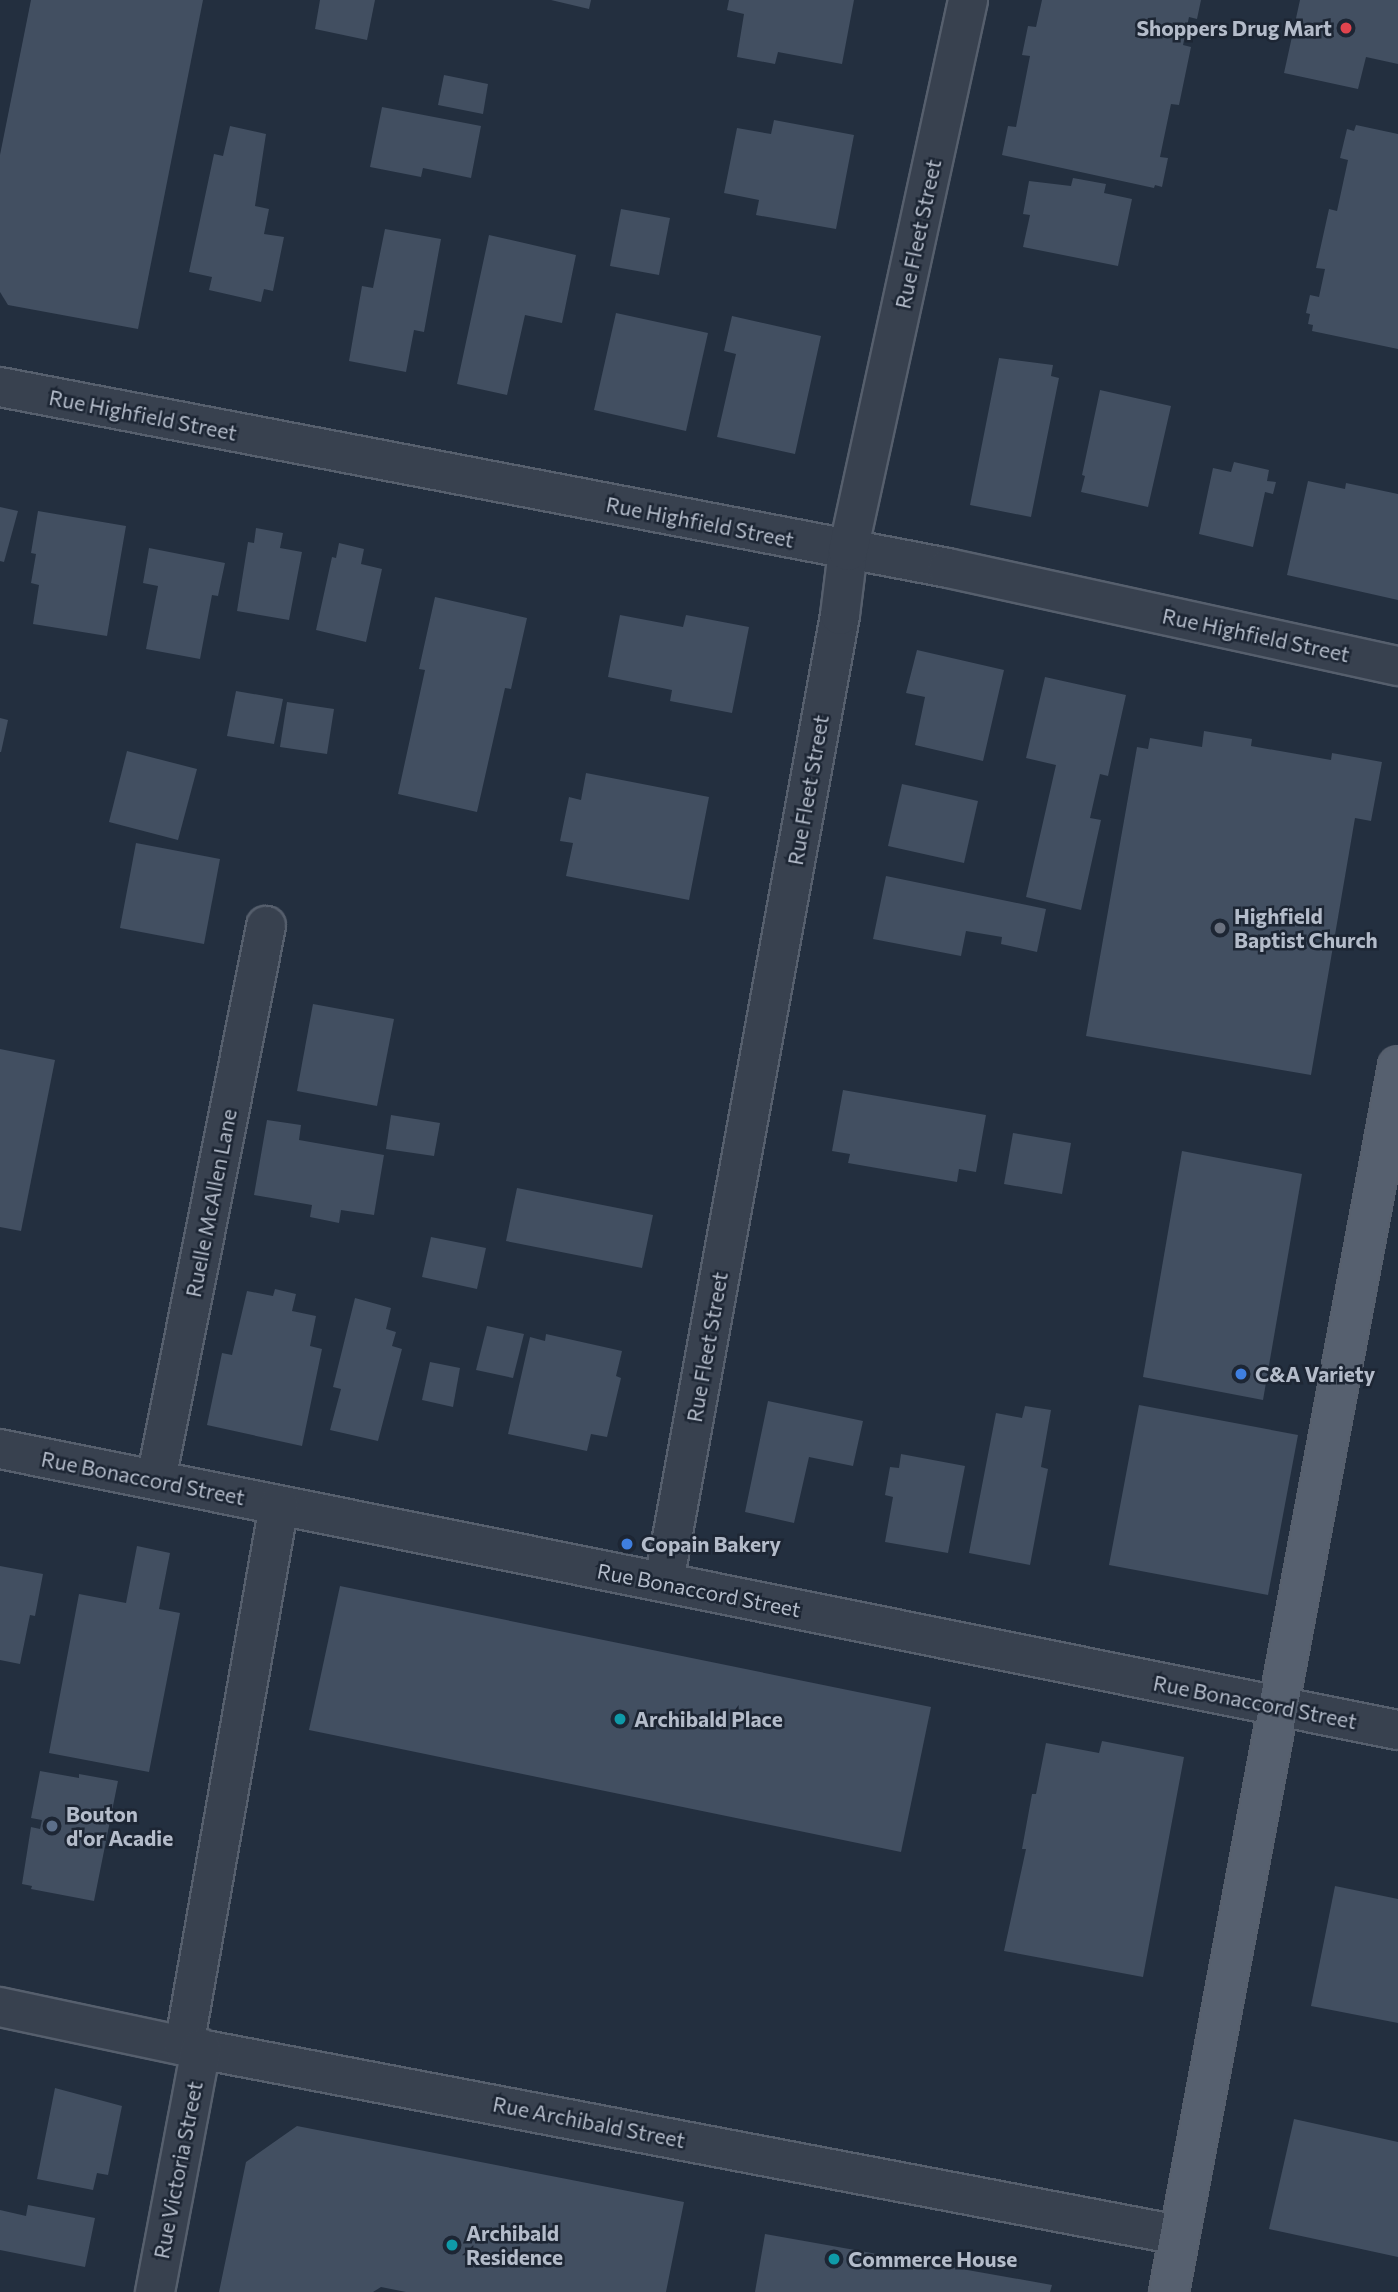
<!DOCTYPE html>
<style>
body{margin:0}
#map{position:relative;width:1398px;height:2292px;overflow:hidden;background:#232f3f;font-family:Commissioner,sans-serif}
div>[style]{position:absolute}
[style*='--x']{left:calc(var(--x)*1px);top:calc(var(--y)*1px);width:calc(var(--w)*1px);rotate:calc(var(--a)*1deg)}
.building>*{inset:0;background:#424f61}
.roads{filter:drop-shadow(2px 0 #565f6d) drop-shadow(-2px 0 #565f6d) drop-shadow(0 2px #565f6d) drop-shadow(0 -2px #565f6d)}
.minor>*{height:38px;margin:-19px;padding:0 19px;transform-origin:19px;border-radius:19px;background:#38414f}
.major>*{height:38px;margin:-19px;padding:0 19px;transform-origin:19px;border-radius:19px;background:#56606f}
.dots>*{width:19px;height:19px;translate:-50% -50%;box-sizing:border-box;border:4px solid #1d2634;border-radius:50%}
span{translate:-50% -50%;white-space:nowrap;text-align:center;line-height:1.15;-webkit-text-stroke:5px #1d2634;paint-order:stroke}
.poi-label{font-size:21px;color:#b4bcca;font-weight:700}
.right{translate:-100% -50%;text-align:right}
.left{translate:0 -50%;text-align:left}
.street-label{font-size:21px;color:#b4bcca}
</style>
<div id="map">
<div class="building">
<div style="clip-path:polygon(31px 0,203px 0,138px 329px,8px 305px,0 292px,0 155px)"></div>
<div style="clip-path:polygon(320px 0,375px 0,367px 40px,315px 29px)"></div>
<div style="clip-path:polygon(551px 0,591px 0,589px 9px)"></div>
<div style="clip-path:polygon(729px 0,854px 0,842px 64px,778px 52px,775px 64px,737px 57px,744px 14px,727px 10px)"></div>
<div style="clip-path:polygon(1042px 0,1201px 0,1197px 19px,1189px 17px,1183px 45px,1191px 47px,1179px 105px,1171px 104px,1160px 157px,1168px 158px,1162px 187px,1155px 185px,1154px 188px,1002px 155px,1008px 126px,1016px 127px,1030px 56px,1022px 55px,1028px 26px,1036px 27px)"></div>
<div style="clip-path:polygon(1300px 0,1398px 0,1398px 64px,1366px 57px,1358px 89px,1284px 73px)"></div>
<div style="clip-path:polygon(444px 75px,488px 84px,483px 114px,438px 105px)"></div>
<div style="clip-path:polygon(382px 107px,481px 126px,471px 178px,423px 168px,421px 177px,370px 167px)"></div>
<div style="clip-path:polygon(774px 120px,854px 135px,836px 229px,756px 215px,759px 200px,724px 193px,737px 128px,771px 134px)"></div>
<div style="clip-path:polygon(1356px 125px,1398px 134px,1398px 349px,1312px 331px,1313px 325px,1308px 324px,1310px 314px,1306px 313px,1310px 295px,1319px 297px,1325px 269px,1316px 268px,1329px 209px,1337px 211px,1348px 160px,1340px 158px,1347px 129px,1354px 131px)"></div>
<div style="clip-path:polygon(230px 126px,266px 134px,255px 206px,269px 209px,264px 234px,284px 237px,273px 291px,264px 289px,261px 302px,209px 290px,212px 277px,189px 272px,214px 154px,223px 156px)"></div>
<div style="clip-path:polygon(1073px 178px,1106px 184px,1104px 193px,1132px 199px,1118px 266px,1023px 247px,1030px 215px,1023px 214px,1029px 181px,1071px 186px)"></div>
<div style="clip-path:polygon(621px 209px,670px 218px,659px 275px,610px 266px)"></div>
<div style="clip-path:polygon(385px 229px,441px 239px,424px 332px,414px 330px,406px 372px,349px 361px,362px 286px,373px 288px)"></div>
<div style="clip-path:polygon(489px 235px,576px 255px,562px 323px,525px 315px,507px 395px,457px 384px)"></div>
<div style="clip-path:polygon(616px 313px,708px 333px,686px 431px,594px 410px)"></div>
<div style="clip-path:polygon(732px 316px,821px 336px,795px 454px,717px 437px,736px 354px,724px 351px)"></div>
<div style="clip-path:polygon(999px 358px,1053px 365px,1051px 376px,1059px 378px,1031px 517px,970px 505px)"></div>
<div style="clip-path:polygon(1100px 390px,1171px 406px,1148px 507px,1081px 492px,1085px 476px,1082px 475px)"></div>
<div style="clip-path:polygon(1234px 462px,1269px 470px,1267px 481px,1276px 482px,1273px 494px,1265px 492px,1253px 547px,1199px 534px,1213px 468px,1231px 472px)"></div>
<div style="clip-path:polygon(1308px 481px,1345px 489px,1346px 483px,1398px 494px,1398px 600px,1287px 575px)"></div>
<div style="clip-path:polygon(0 507px,18px 511px,4px 562px,0 561px)"></div>
<div style="clip-path:polygon(38px 511px,126px 526px,107px 636px,33px 624px,39px 585px,31px 583px,36px 554px,31px 553px)"></div>
<div style="clip-path:polygon(256px 528px,283px 533px,280px 548px,302px 552px,289px 620px,237px 611px,248px 542px,254px 543px)"></div>
<div style="clip-path:polygon(339px 543px,364px 549px,361px 564px,382px 569px,366px 642px,316px 630px,332px 557px,336px 558px)"></div>
<div style="clip-path:polygon(149px 548px,225px 563px,218px 596px,212px 595px,200px 659px,146px 649px,158px 586px,143px 583px)"></div>
<div style="clip-path:polygon(435px 597px,527px 618px,511px 689px,505px 688px,477px 812px,398px 794px,425px 670px,419px 669px)"></div>
<div style="clip-path:polygon(620px 615px,683px 627px,686px 615px,749px 627px,732px 713px,670px 701px,672px 690px,608px 677px)"></div>
<div style="clip-path:polygon(917px 650px,1004px 670px,983px 761px,915px 745px,925px 697px,906px 693px)"></div>
<div style="clip-path:polygon(1045px 677px,1126px 695px,1108px 776px,1100px 774px,1090px 818px,1101px 820px,1081px 910px,1026px 897px,1056px 765px,1026px 758px)"></div>
<div style="clip-path:polygon(236px 691px,283px 699px,274px 744px,227px 736px)"></div>
<div style="clip-path:polygon(287px 702px,334px 709px,327px 754px,280px 747px)"></div>
<div style="clip-path:polygon(0 718px,8px 720px,1px 752px,0 752px)"></div>
<div style="clip-path:polygon(1204px 731px,1252px 739px,1251px 746px,1331px 760px,1332px 753px,1382px 762px,1371px 821px,1355px 818px,1311px 1075px,1086px 1036px,1137px 747px,1148px 749px,1150px 738px,1202px 747px)"></div>
<div style="clip-path:polygon(127px 751px,197px 769px,178px 840px,109px 822px)"></div>
<div style="clip-path:polygon(586px 773px,709px 797px,689px 900px,566px 876px,573px 843px,560px 841px,569px 797px,581px 800px)"></div>
<div style="clip-path:polygon(902px 784px,978px 801px,964px 863px,888px 846px)"></div>
<div style="clip-path:polygon(136px 843px,220px 859px,204px 944px,120px 928px)"></div>
<div style="clip-path:polygon(886px 876px,1046px 909px,1037px 952px,1001px 944px,1002px 937px,966px 931px,961px 956px,873px 939px)"></div>
<div style="clip-path:polygon(313px 1004px,394px 1019px,377px 1106px,297px 1091px)"></div>
<div style="clip-path:polygon(0 1049px,55px 1060px,21px 1231px,0 1227px)"></div>
<div style="clip-path:polygon(843px 1090px,986px 1115px,976px 1172px,959px 1169px,957px 1182px,848px 1163px,850px 1154px,832px 1151px)"></div>
<div style="clip-path:polygon(391px 1115px,440px 1123px,434px 1156px,386px 1149px)"></div>
<div style="clip-path:polygon(267px 1120px,301px 1125px,299px 1140px,384px 1155px,374px 1215px,341px 1210px,339px 1223px,310px 1217px,312px 1205px,254px 1195px)"></div>
<div style="clip-path:polygon(1013px 1133px,1071px 1143px,1062px 1194px,1004px 1184px)"></div>
<div style="clip-path:polygon(1182px 1151px,1302px 1174px,1263px 1400px,1143px 1377px)"></div>
<div style="clip-path:polygon(517px 1188px,653px 1215px,642px 1268px,506px 1241px)"></div>
<div style="clip-path:polygon(431px 1237px,486px 1248px,477px 1289px,422px 1277px)"></div>
<div style="clip-path:polygon(275px 1289px,296px 1294px,292px 1311px,316px 1316px,310px 1346px,322px 1349px,302px 1446px,207px 1425px,222px 1353px,232px 1355px,247px 1291px,273px 1296px)"></div>
<div style="clip-path:polygon(355px 1298px,391px 1308px,386px 1329px,396px 1332px,392px 1346px,402px 1349px,378px 1441px,330px 1430px,341px 1389px,333px 1387px)"></div>
<div style="clip-path:polygon(487px 1326px,524px 1334px,513px 1378px,476px 1370px)"></div>
<div style="clip-path:polygon(546px 1334px,622px 1351px,616px 1376px,621px 1378px,607px 1437px,591px 1434px,587px 1451px,508px 1434px,530px 1337px,545px 1341px)"></div>
<div style="clip-path:polygon(430px 1362px,460px 1368px,453px 1407px,422px 1400px)"></div>
<div style="clip-path:polygon(768px 1401px,863px 1421px,853px 1466px,809px 1457px,794px 1523px,745px 1512px)"></div>
<div style="clip-path:polygon(1139px 1405px,1298px 1435px,1268px 1595px,1109px 1565px)"></div>
<div style="clip-path:polygon(1025px 1406px,1051px 1410px,1041px 1467px,1048px 1469px,1030px 1565px,969px 1553px,996px 1413px,1022px 1418px)"></div>
<div style="clip-path:polygon(901px 1454px,965px 1466px,948px 1553px,885px 1542px,893px 1497px,885px 1495px,890px 1467px,899px 1468px)"></div>
<div style="clip-path:polygon(137px 1546px,170px 1553px,159px 1609px,180px 1613px,149px 1772px,49px 1753px,79px 1594px,126px 1603px)"></div>
<div style="clip-path:polygon(0 1566px,43px 1574px,35px 1616px,30px 1615px,20px 1664px,0 1660px)"></div>
<div style="clip-path:polygon(340px 1586px,931px 1707px,901px 1852px,309px 1730px)"></div>
<div style="clip-path:polygon(1102px 1741px,1184px 1757px,1143px 1977px,1004px 1951px,1026px 1849px,1022px 1849px,1032px 1794px,1036px 1794px,1046px 1743px,1099px 1753px)"></div>
<div style="clip-path:polygon(40px 1771px,79px 1778px,79px 1774px,118px 1781px,94px 1901px,31px 1889px,32px 1886px,22px 1884px,31px 1827px,40px 1829px,42px 1820px,31px 1818px)"></div>
<div style="clip-path:polygon(1335px 1886px,1398px 1899px,1398px 2023px,1311px 2006px)"></div>
<div style="clip-path:polygon(55px 2088px,122px 2106px,108px 2175px,97px 2173px,93px 2190px,37px 2179px)"></div>
<div style="clip-path:polygon(1294px 2119px,1398px 2142px,1398px 2257px,1269px 2229px)"></div>
<div style="clip-path:polygon(297px 2126px,684px 2202px,666px 2292px,406px 2292px,381px 2287px,373px 2292px,219px 2292px,246px 2162px)"></div>
<div style="clip-path:polygon(28px 2205px,95px 2218px,85px 2267px,0 2250px,0 2210px,26px 2216px)"></div>
<div style="clip-path:polygon(765px 2234px,1052px 2285px,1050px 2292px,755px 2292px)"></div>
</div>
<div class="roads">
<div class="minor">
<div style="--x:0;--y:387;--w:965;--a:10.81"></div>
<div style="--x:948;--y:568;--w:461;--a:12.3"></div>
<div style="--x:0;--y:1449;--w:1426;--a:11.37"></div>
<div style="--x:156;--y:1480;--w:565;--a:-78.77"></div>
<div style="--x:664;--y:1582;--w:983;--a:-79.68"></div>
<div style="--x:840;--y:615;--w:64;--a:-82.9"></div>
<div style="--x:848;--y:551;--w:564;--a:-77.71"></div>
<div style="--x:0;--y:2007;--w:188;--a:12"></div>
<div style="--x:184;--y:2046;--w:1013;--a:10.76"></div>
<div style="--x:184;--y:2046;--w:549;--a:-80.04"></div>
<div style="--x:155;--y:2292;--w:248;--a:-79.3"></div>
</div>
<div class="major">
<div style="--x:1169;--y:2292;--w:1247;--a:-79.42"></div>
</div>
</div>
<div class="dots">
<div style="left:1346px;top:28px;background:#e0444e"></div>
<div style="left:1220px;top:928px;background:#6b7280"></div>
<div style="left:1241px;top:1374px;background:#3f7fe0"></div>
<div style="left:627px;top:1544px;background:#3f7fe0"></div>
<div style="left:620px;top:1719px;background:#0f9aa8"></div>
<div style="left:52px;top:1826px;background:#5c6f8a"></div>
<div style="left:452px;top:2245px;background:#0f9aa8"></div>
<div style="left:834px;top:2259px;background:#0f9aa8"></div>
</div>
<div class="poi-label">
<span class="right" style="left:1332px;top:28px">Shoppers Drug Mart</span>
<span class="left" style="left:1234px;top:928px">Highfield<br>Baptist Church</span>
<span class="left" style="left:1255px;top:1374px">C&amp;A Variety</span>
<span class="left" style="left:641px;top:1544px">Copain Bakery</span>
<span class="left" style="left:634px;top:1719px">Archibald Place</span>
<span class="left" style="left:66px;top:1826px">Bouton<br>d'or Acadie</span>
<span class="left" style="left:466px;top:2245px">Archibald<br>Residence</span>
<span class="left" style="left:848px;top:2259px">Commerce House</span>
</div>
<div class="street-label">
<span style="left:918px;top:234px;rotate:-78deg">Rue Fleet Street</span>
<span style="left:143px;top:415px;rotate:11deg">Rue Highfield Street</span>
<span style="left:700px;top:522px;rotate:11deg">Rue Highfield Street</span>
<span style="left:1256px;top:635px;rotate:12deg">Rue Highfield Street</span>
<span style="left:808px;top:790px;rotate:-80deg">Rue Fleet Street</span>
<span style="left:211px;top:1203px;rotate:-79deg">Ruelle McAllen Lane</span>
<span style="left:707px;top:1347px;rotate:-80deg">Rue Fleet Street</span>
<span style="left:143px;top:1478px;rotate:11deg">Rue Bonaccord Street</span>
<span style="left:699px;top:1590px;rotate:11deg">Rue Bonaccord Street</span>
<span style="left:1255px;top:1702px;rotate:11deg">Rue Bonaccord Street</span>
<span style="left:589px;top:2122px;rotate:11deg">Rue Archibald Street</span>
<span style="left:178px;top:2170px;rotate:-79deg">Rue Victoria Street</span>
</div>
</div>
